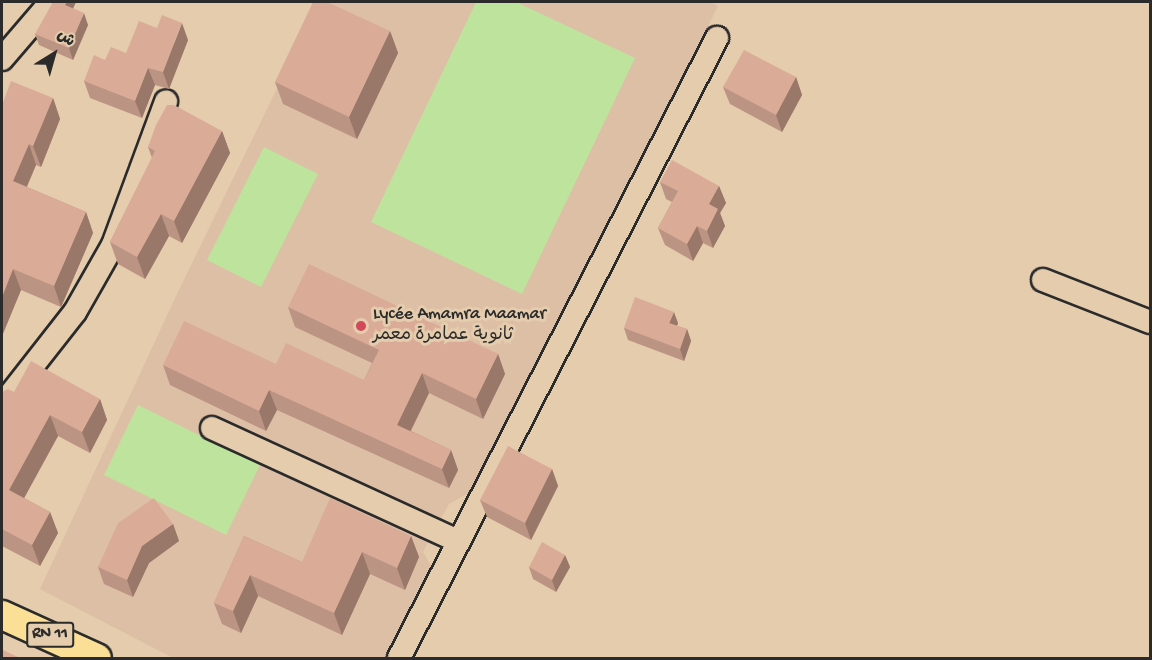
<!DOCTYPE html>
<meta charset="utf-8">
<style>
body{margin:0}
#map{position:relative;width:1152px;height:660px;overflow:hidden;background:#e4ccad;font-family:"Gochi Hand","Playpen Sans Arabic",sans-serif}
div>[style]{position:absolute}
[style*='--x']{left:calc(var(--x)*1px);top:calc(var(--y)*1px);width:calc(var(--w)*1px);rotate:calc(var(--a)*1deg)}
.built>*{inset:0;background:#ddbfa5}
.green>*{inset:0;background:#bee39d}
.roads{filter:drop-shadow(2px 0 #2b2b2b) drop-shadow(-2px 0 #2b2b2b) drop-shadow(0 2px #2b2b2b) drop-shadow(0 -2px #2b2b2b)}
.minor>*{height:22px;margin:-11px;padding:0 11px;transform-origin:11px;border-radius:11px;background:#e4ccad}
.major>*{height:28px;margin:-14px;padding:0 14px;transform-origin:14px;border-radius:14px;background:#fbdf96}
.wall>*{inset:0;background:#bb9483}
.shaded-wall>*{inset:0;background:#99786a}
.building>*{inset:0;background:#daac98}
.dots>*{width:16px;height:16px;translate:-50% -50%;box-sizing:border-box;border:3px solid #e4ccad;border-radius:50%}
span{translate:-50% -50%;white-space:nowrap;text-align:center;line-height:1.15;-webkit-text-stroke:6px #e4ccad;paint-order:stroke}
.shield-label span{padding:2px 4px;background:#e4ccad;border:2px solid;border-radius:4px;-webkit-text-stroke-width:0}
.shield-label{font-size:16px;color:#2b2b2b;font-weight:700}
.poi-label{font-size:18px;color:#2b2b2b}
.left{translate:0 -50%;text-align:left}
.frame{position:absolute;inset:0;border:3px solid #2b2b2b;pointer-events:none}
.north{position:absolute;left:24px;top:24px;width:60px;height:60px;-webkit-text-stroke:4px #e4ccad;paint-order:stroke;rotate:37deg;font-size:16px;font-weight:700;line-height:24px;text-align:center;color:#2b2b2b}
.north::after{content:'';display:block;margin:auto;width:21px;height:27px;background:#2b2b2b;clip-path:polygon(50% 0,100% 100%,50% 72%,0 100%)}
</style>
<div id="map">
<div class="built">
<div style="clip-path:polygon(319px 2px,711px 2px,718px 6px,481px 486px,449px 504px,423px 552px,433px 569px,385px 658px,173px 658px,40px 589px,177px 294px)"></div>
</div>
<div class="green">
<div style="clip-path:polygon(476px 2px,516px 2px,635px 58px,522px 294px,371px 222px)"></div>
<div style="clip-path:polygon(264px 147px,318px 174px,261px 287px,207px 260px)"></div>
<div style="clip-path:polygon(138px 405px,260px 465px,226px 535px,104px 475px)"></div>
</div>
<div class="roads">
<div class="minor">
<div style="--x:2;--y:59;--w:65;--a:-49.4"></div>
<div style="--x:1043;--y:280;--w:115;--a:21.4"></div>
<div style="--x:2;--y:405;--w:118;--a:-51.9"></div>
<div style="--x:75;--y:312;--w:77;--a:-60.4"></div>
<div style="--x:113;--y:245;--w:153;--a:-69.7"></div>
<div style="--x:212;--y:428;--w:271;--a:24.7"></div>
<div style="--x:399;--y:658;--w:697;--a:-62.85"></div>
</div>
<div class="major">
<div style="--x:2;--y:615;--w:104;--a:24.4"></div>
</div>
</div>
<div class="wall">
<div style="clip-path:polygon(76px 2px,73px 8px,88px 25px,73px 60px,39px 45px,35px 34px)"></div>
<div style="clip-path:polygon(390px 31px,398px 53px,357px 139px,283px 104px,275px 82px)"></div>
<div style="clip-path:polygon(188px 40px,169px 89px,155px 85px,142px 118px,90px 98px,84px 81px,105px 60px,126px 53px)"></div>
<div style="clip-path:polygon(796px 77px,802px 95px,782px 132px,730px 104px,723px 87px)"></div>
<div style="clip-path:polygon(53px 98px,60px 119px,41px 167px,36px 165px,27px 187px,86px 212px,93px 233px,61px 307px,21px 290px,2px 336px,2px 105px)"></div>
<div style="clip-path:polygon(222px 131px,230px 153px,182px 243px,169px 236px,145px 279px,118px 264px,110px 242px,152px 158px,148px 147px)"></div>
<div style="clip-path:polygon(660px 182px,719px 186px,726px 203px,720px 213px,725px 226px,713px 248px,703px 243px,693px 261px,665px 245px,658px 228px,672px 202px,666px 199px)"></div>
<div style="clip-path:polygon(288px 307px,498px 354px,505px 374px,483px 419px,429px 393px,411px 431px,451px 450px,458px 470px,449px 488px,277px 410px,266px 431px,170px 385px,163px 365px,364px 380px,372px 363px,295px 327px)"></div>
<div style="clip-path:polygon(678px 323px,677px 326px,687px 329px,691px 341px,684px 361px,628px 340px,624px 328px)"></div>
<div style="clip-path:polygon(2px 392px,14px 392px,100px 399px,107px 420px,90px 453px,58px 436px,24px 498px,50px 512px,58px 533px,40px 566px,2px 546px)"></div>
<div style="clip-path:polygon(552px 469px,558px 486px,531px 540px,487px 517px,480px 500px)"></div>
<div style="clip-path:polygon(173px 524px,179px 541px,149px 563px,133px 597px,104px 584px,98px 567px)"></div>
<div style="clip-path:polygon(244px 536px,302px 562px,411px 536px,419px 557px,405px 590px,370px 574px,342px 635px,258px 596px,241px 633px,222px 624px,214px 603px)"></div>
<div style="clip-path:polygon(565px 555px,570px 567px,556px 592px,533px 579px,529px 567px)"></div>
</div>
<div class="shaded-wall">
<div style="clip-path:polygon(66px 2px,76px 2px,69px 17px,65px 5px)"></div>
<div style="clip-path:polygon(84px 13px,88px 25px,73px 60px,69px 48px)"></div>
<div style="clip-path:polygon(182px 23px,188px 40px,169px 89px,163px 72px)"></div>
<div style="clip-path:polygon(390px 31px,398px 53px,357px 139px,349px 117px)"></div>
<div style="clip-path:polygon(148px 68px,155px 85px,142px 118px,135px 101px)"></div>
<div style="clip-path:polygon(796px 77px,802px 95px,782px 132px,776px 115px)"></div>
<div style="clip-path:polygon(53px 98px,60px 119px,41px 167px,33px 146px)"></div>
<div style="clip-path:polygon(222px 131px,230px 153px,182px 243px,174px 221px)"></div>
<div style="clip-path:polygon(29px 144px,36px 165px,20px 202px,13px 181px)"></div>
<div style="clip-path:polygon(719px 186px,726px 203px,720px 213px,725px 226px,713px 248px,707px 231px,709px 204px)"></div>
<div style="clip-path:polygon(86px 212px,93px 233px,61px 307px,54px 286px)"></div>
<div style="clip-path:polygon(161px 214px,169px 236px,145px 279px,137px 257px)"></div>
<div style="clip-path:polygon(697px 226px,703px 243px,693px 261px,687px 244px)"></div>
<div style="clip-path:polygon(13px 269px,21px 290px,2px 336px,2px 297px)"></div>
<div style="clip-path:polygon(674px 312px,678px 323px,674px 334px,669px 323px)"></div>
<div style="clip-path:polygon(687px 329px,691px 341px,684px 361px,680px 349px)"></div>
<div style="clip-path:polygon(498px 354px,505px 374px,483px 419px,476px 399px)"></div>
<div style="clip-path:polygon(422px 373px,429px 393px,404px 444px,397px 425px)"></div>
<div style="clip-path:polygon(269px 390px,277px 410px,266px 431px,259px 411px)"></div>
<div style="clip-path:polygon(100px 399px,107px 420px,90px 453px,82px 432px)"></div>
<div style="clip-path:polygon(50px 415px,58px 436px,17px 511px,9px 490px)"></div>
<div style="clip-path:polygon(451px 450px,458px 470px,449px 488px,442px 469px)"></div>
<div style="clip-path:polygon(552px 469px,558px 486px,531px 540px,525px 523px)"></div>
<div style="clip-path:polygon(50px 512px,58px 533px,40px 566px,32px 545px)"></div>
<div style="clip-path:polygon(173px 524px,179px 541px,149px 563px,133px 597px,127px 580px,142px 546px)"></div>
<div style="clip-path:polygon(411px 536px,419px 557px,405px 590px,397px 568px)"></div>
<div style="clip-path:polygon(362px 552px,370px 574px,342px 635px,334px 613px)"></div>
<div style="clip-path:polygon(565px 555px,570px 567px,556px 592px,552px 580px)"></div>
<div style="clip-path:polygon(250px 575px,258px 596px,241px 633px,233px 611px)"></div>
</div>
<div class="building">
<div style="clip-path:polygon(53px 2px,66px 2px,65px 5px,84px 13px,69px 48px,35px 34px)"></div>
<div style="clip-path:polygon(313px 2px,327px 2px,390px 31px,349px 117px,275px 82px)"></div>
<div style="clip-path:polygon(162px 15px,182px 23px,163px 72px,148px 68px,135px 101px,84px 81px,94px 55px,105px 60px,111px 47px,126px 53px,139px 21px,157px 28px)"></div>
<div style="clip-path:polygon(744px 50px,796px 77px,776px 115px,723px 87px)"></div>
<div style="clip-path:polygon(11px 81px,53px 98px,33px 146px,29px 144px,13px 181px,86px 212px,54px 286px,13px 269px,2px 297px,2px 105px)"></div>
<div style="clip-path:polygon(167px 105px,174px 105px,222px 131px,174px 221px,161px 214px,137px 257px,110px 242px,155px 151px,148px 147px,156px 125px)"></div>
<div style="clip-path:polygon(672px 160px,719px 186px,709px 204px,718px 209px,707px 231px,697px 226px,687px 244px,658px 228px,678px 191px,660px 182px)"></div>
<div style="clip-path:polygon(309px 264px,498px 354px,476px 399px,422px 373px,397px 425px,451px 450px,442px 469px,269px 390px,259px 411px,163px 365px,184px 321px,276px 364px,286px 343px,364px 380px,379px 350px,288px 307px)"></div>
<div style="clip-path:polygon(635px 297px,674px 312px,669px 323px,687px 329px,680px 349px,624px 328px)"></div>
<div style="clip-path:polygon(31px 361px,100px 399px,82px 432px,50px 415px,9px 490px,50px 512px,32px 545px,2px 529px,2px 392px,8px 389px,14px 392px)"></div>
<div style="clip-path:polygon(508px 446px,552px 469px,525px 523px,480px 500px)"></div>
<div style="clip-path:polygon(154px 498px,173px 524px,142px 546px,127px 580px,98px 567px,118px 523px)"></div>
<div style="clip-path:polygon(330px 498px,411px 536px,397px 568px,362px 552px,334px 613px,250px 575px,233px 611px,214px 603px,244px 536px,302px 562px)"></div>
<div style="clip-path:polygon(542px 542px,565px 555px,552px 580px,529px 567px)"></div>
<div style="clip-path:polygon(2px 649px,5px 651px,20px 658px,2px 658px)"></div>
</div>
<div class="dots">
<div style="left:361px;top:326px;background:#d1495b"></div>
</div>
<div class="shield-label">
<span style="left:50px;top:635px">RN 11</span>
</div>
<div class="poi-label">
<span class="left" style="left:373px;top:326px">Lycée Amamra Maamar<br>ثانوية عمامرة معمر</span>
</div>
<div class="frame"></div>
<div class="north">ش</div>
</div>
